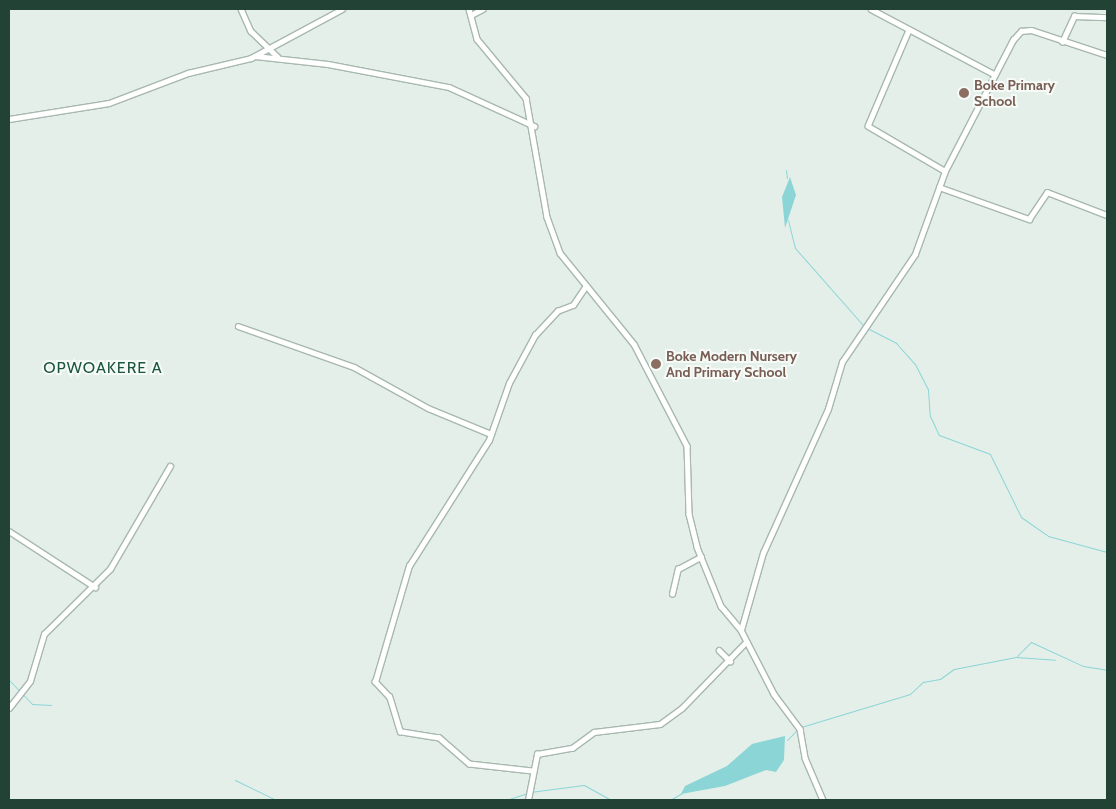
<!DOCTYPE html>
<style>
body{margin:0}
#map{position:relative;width:1116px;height:809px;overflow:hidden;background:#e5efe9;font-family:Cabin,sans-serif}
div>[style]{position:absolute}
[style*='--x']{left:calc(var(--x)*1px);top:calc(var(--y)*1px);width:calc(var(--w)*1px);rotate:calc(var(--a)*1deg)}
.water>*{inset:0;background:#8bd5d6}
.stream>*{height:1px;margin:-0.5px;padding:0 0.5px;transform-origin:0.5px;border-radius:0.5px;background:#8bd5d6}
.roads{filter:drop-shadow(1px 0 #a7b8b0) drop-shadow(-1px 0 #a7b8b0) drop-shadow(0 1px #a7b8b0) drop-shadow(0 -1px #a7b8b0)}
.minor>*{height:4.5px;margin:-2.25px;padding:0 2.25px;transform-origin:2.25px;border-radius:2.25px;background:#fff}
.dots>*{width:14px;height:14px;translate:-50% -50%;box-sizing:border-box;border:2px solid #f6fbf8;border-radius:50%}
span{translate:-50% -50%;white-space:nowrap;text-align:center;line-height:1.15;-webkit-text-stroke:4px #f6fbf8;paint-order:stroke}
.education-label{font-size:14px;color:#785e54;font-weight:700}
.left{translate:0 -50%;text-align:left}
.quarter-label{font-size:16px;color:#1d5640;letter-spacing:1px}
.frame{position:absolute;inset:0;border:10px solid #234236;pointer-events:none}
</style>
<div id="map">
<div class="water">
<div style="clip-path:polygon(790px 177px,796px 195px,785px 228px,782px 197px)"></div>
<div style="clip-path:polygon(785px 736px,784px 760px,776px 772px,766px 770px,725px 786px,681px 794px,685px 786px,727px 766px,752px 744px)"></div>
</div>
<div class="stream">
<div style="--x:786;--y:170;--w:8;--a:83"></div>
<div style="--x:788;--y:220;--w:29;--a:76"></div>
<div style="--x:795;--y:248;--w:103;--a:48.6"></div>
<div style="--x:867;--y:328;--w:33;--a:27"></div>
<div style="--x:896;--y:343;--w:28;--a:48"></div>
<div style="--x:915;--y:364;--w:29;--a:63"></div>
<div style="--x:928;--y:390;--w:26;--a:86"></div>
<div style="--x:930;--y:416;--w:21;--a:65"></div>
<div style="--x:939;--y:435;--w:54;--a:20.4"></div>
<div style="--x:990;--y:454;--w:70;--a:63.8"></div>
<div style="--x:1021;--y:517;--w:33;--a:35"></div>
<div style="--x:1048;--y:536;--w:61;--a:15.2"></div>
<div style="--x:1017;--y:656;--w:20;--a:-45"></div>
<div style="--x:1031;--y:642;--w:57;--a:24.8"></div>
<div style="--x:1083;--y:666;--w:24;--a:9"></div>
<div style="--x:9;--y:680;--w:33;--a:46"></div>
<div style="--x:32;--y:704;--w:19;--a:3"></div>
<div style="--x:801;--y:727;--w:114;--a:-16.8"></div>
<div style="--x:910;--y:694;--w:18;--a:-43"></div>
<div style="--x:923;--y:682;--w:17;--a:-10"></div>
<div style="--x:940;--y:679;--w:17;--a:-36"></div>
<div style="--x:954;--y:669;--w:63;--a:-11"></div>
<div style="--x:1016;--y:657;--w:39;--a:4"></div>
<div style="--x:787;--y:740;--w:16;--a:-45"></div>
<div style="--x:235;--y:780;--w:46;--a:26"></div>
<div style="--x:530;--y:792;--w:54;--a:-7.4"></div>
<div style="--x:584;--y:785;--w:31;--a:29"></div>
<div style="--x:506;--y:800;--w:22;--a:-18"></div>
<div style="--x:670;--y:800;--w:14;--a:-30"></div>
</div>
<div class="roads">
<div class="minor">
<div style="--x:241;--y:9;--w:24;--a:66"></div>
<div style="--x:251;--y:31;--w:37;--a:44"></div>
<div style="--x:469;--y:9;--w:31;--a:75"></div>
<div style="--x:477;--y:39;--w:77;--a:50.3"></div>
<div style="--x:526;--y:98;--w:121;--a:80"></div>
<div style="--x:547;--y:217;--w:38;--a:70"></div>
<div style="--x:560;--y:253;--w:117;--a:50.9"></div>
<div style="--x:634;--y:344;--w:115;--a:62.5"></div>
<div style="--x:687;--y:446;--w:68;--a:88.3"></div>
<div style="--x:689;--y:514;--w:34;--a:76"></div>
<div style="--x:697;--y:547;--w:64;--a:67.9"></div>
<div style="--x:721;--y:606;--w:31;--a:50"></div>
<div style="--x:741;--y:630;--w:72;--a:62.7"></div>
<div style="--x:774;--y:694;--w:44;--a:53.4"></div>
<div style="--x:800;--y:729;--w:29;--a:80"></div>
<div style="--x:805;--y:758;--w:46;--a:66.8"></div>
<div style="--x:871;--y:9;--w:139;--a:27.9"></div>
<div style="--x:471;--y:15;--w:13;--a:-27"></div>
<div style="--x:909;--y:30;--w:104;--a:113.1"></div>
<div style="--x:868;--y:126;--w:89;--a:30.3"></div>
<div style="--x:1062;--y:42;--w:29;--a:-65"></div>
<div style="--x:1074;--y:16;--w:33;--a:2"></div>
<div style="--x:255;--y:56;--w:73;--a:6.3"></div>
<div style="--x:328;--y:64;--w:123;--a:10.8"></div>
<div style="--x:449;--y:87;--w:94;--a:24.6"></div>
<div style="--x:9;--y:119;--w:101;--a:-9.1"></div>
<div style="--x:109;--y:103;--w:85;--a:-20.8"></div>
<div style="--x:188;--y:73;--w:65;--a:-13.4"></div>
<div style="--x:251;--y:58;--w:103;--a:-28.3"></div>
<div style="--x:939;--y:187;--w:96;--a:19.6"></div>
<div style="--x:1029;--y:219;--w:32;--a:-56"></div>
<div style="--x:1047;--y:192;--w:64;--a:21"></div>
<div style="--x:238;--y:326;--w:123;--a:19.5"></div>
<div style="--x:354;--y:367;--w:85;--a:29"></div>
<div style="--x:428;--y:408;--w:68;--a:22.4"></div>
<div style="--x:9;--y:531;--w:103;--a:33.1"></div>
<div style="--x:672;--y:594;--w:26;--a:-77"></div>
<div style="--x:678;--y:569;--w:26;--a:-28"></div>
<div style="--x:741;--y:630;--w:80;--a:-74.1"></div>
<div style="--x:763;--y:553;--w:158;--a:-65.7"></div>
<div style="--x:828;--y:409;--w:49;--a:-73.4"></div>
<div style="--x:842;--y:362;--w:130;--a:-55.9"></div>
<div style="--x:915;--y:254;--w:88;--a:-70.1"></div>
<div style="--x:945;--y:171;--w:148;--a:-62.6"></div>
<div style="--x:1013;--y:40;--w:12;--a:-48"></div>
<div style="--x:1021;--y:31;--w:10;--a:-6"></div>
<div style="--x:1031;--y:30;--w:80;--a:18.2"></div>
<div style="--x:719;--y:650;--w:16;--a:45"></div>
<div style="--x:9;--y:708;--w:34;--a:-52"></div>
<div style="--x:30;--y:681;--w:49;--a:-73.4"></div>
<div style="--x:44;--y:634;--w:93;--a:-44.6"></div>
<div style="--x:110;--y:569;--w:119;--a:-59.8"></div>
<div style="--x:532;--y:771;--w:63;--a:-173.7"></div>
<div style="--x:469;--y:764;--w:40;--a:-139"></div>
<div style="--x:439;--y:738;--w:39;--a:-171"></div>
<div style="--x:400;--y:732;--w:37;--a:-107"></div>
<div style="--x:389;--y:697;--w:21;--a:-133"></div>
<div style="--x:375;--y:682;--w:121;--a:-73.7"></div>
<div style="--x:409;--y:566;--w:149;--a:-57.6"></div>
<div style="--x:489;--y:440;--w:60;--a:-70.7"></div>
<div style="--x:509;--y:383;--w:55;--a:-61.6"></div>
<div style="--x:535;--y:335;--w:33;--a:-47"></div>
<div style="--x:557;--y:311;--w:17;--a:-21"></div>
<div style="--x:573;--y:305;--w:23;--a:-56"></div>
<div style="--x:528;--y:800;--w:47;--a:-78.9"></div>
<div style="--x:537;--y:754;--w:36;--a:-10"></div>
<div style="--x:572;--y:748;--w:27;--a:-36"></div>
<div style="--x:594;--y:732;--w:66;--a:-6.9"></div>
<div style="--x:660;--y:724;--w:27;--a:-36"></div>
<div style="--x:682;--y:708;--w:92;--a:-45.9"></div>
</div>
</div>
<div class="dots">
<div style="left:964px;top:93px;background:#8d6e63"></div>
<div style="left:656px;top:364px;background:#8d6e63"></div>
</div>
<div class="education-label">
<span class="left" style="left:974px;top:93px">Boke Primary<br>School</span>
<span class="left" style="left:666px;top:364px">Boke Modern Nursery<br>And Primary School</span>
</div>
<div class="quarter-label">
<span style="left:103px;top:368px">OPWOAKERE A</span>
</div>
<div class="frame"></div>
</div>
